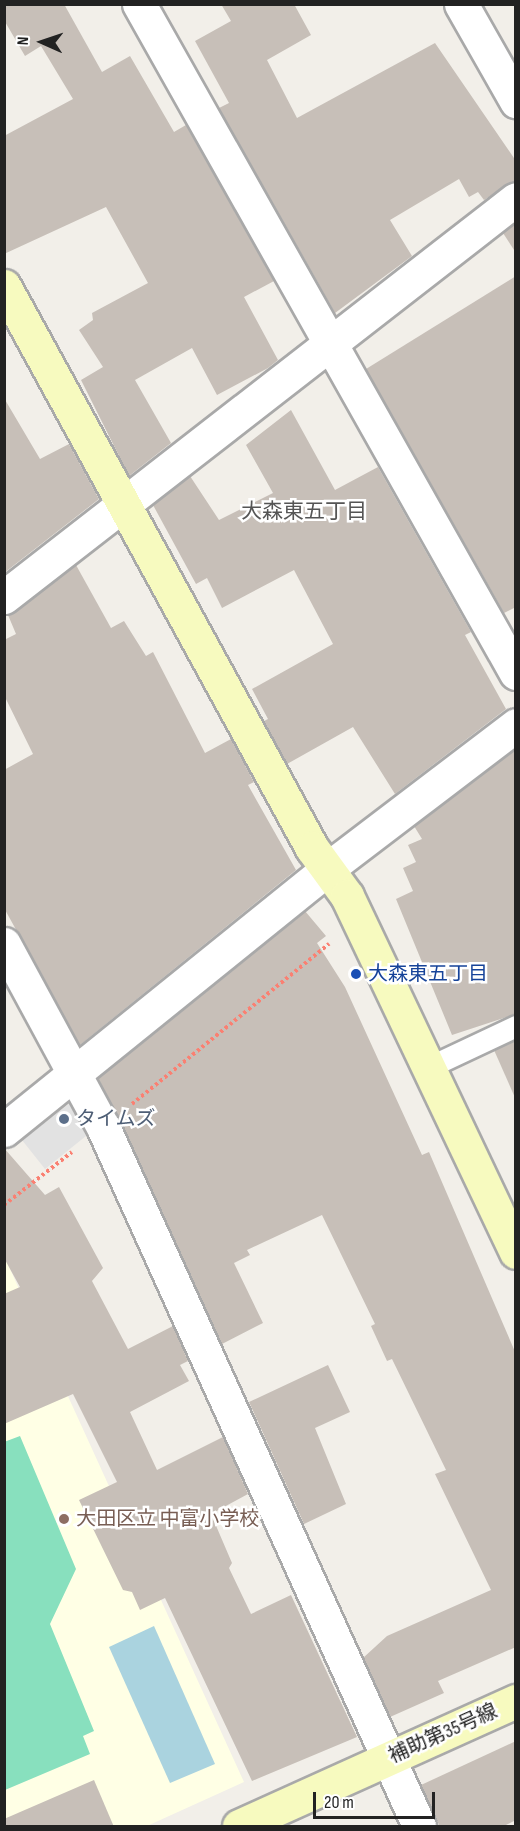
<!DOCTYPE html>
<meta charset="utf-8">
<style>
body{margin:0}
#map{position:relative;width:520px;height:1831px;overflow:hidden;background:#f2efe9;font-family:"Sofia Sans Condensed","Noto Sans JP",sans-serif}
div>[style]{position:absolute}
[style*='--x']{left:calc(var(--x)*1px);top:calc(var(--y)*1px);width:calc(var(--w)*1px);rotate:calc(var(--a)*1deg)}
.education>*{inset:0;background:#ffffe5}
.pitch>*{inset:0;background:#88e0be}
.parking>*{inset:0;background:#e2e2e2}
.water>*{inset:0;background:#aad3df}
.building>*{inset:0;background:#c7bfb8}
.path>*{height:4px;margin-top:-2px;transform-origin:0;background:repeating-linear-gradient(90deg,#fa8072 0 3px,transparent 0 6px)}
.roads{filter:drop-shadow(2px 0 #a9a9a9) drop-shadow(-2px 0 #a9a9a9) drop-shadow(0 2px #a9a9a9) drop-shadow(0 -2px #a9a9a9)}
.lane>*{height:21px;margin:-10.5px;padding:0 10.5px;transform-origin:10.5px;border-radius:10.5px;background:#fff}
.street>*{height:33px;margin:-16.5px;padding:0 16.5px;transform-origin:16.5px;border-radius:16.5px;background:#fff}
.secondary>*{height:33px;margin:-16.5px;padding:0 16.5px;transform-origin:16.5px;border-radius:16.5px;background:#f7fabf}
.dots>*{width:16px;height:16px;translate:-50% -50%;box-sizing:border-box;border:3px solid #fff;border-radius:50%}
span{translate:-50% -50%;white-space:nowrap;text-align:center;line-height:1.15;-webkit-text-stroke:5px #fff;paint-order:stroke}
.transit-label{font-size:20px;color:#164399}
.left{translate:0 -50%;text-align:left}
.service-label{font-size:20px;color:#4e5e75}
.education-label{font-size:20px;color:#785e54}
.street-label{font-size:20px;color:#222}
.neighbourhood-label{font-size:21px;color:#555}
.frame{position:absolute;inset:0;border:6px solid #222;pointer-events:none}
.north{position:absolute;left:12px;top:12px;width:60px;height:60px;-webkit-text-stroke:4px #fff;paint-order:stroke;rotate:273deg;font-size:16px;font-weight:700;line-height:24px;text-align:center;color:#222}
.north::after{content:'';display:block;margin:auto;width:21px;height:27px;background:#222;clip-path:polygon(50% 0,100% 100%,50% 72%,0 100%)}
.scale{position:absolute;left:313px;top:1792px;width:122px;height:27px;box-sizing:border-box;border:3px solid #222;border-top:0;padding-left:8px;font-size:18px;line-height:21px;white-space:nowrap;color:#222;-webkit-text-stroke:4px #fff;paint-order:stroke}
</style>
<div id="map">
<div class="education">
<div style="clip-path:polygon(4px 1256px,244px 1782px,147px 1826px,5px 1826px)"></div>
</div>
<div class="pitch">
<div style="clip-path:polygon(20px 1436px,76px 1569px,50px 1624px,94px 1731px,83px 1736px,90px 1754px,5px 1790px,4px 1442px)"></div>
</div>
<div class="parking">
<div style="clip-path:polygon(70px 1103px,86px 1136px,45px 1169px,22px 1140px)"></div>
</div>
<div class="water">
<div style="clip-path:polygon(154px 1626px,215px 1764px,170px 1783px,109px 1647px)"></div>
</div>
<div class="building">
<div style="clip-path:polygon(4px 4px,64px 4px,102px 72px,130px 56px,174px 132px,186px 125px,274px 281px,244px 297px,278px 360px,268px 368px,217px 395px,192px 348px,135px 380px,171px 443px,129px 476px,81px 380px,103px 367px,79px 330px,93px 320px,92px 313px,148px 283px,106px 207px,4px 254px,4px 136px,73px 99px,41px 46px,25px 56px,4px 20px)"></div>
<div style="clip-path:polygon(221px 4px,294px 4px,311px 35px,267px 60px,297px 118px,435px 43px,516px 161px,516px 181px,484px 200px,478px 192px,469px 197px,459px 179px,390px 220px,412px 256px,335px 313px,219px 108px,229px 103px,195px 41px,231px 21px)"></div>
<div style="clip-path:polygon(516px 223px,516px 253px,503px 233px)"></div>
<div style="clip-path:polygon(516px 276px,516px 607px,504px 613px,366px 369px)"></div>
<div style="clip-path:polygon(4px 398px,40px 459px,69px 444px,99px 499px,4px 573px)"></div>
<div style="clip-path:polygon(291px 410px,335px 490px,378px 467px,471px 632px,465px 635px,506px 709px,395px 794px,353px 727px,287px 764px,264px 721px,268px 719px,252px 689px,333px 644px,294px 570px,222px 608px,207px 578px,196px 584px,153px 505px,190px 476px,219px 520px,273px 493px,246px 445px)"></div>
<div style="clip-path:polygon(76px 565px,111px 628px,124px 621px,146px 656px,153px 652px,205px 753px,231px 739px,254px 782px,248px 785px,296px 870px,80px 1045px,4px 908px,4px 770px,33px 754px,4px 695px,4px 640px,16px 634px,8px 615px)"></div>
<div style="clip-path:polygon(516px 749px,516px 1014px,452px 1035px,396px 899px,413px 891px,403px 868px,416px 862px,408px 845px,422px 839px,414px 826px)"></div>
<div style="clip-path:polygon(305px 911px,326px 936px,317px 943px,345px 987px,422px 1155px,429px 1152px,516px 1354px,516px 1647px,438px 1681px,444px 1693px,390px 1717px,363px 1658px,387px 1636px,491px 1590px,435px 1474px,446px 1470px,392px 1359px,387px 1361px,371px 1326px,375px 1324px,322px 1215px,247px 1250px,250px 1255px,234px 1263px,263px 1323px,222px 1344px,98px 1078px)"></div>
<div style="clip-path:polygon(516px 1040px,516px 1100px,494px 1050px)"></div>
<div style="clip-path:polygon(4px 1148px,45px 1195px,59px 1187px,103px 1268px,92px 1281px,128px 1349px,173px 1326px,188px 1361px,180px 1365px,189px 1381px,130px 1412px,157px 1470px,223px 1437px,248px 1494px,211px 1514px,232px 1563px,229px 1568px,251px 1614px,291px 1595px,357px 1737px,252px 1781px,165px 1598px,140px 1610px,132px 1592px,123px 1590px,79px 1500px,117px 1482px,73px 1394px,4px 1424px,4px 1294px,20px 1287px,4px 1258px)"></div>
<div style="clip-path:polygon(328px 1365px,350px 1412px,315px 1428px,346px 1504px,304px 1524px,249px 1402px)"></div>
<div style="clip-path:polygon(516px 1741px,516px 1820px,502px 1827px,440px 1827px,421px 1785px)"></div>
<div style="clip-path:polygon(94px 1780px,114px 1827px,4px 1827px,4px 1819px)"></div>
</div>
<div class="path">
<div style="--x:132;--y:1104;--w:254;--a:-39.1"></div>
<div style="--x:4;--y:1205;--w:86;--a:-37.9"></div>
</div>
<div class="roads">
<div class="lane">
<div style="--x:431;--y:1066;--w:94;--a:-25.2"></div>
</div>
<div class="street">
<div style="--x:139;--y:4;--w:768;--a:60.6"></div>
<div style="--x:461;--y:4;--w:112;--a:60.4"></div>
<div style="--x:4;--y:597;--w:648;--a:-37.86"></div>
<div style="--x:4;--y:944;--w:208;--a:61.6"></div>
<div style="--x:103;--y:1127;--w:767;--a:65.67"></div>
<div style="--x:4;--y:1130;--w:414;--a:-38.9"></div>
<div style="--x:326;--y:870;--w:239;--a:-37.3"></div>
</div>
<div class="secondary">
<div style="--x:4;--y:286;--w:641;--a:61.28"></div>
<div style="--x:312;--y:848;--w:59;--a:53.9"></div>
<div style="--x:347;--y:896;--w:394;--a:64.6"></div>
<div style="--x:239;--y:1826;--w:304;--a:-24.3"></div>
</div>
</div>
<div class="dots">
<div style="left:356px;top:974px;background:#1a4fb4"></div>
<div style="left:64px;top:1119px;background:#5c6f8a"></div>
<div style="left:64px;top:1519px;background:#8d6e63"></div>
</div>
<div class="transit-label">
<span class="left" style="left:368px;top:974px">大森東五丁目</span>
</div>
<div class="service-label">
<span class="left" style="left:76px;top:1119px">タイムズ</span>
</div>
<div class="education-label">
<span class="left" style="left:76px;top:1519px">大田区立 中富小学校</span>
</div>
<div class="street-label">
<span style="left:443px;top:1734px;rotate:-24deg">補助第35号線</span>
</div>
<div class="neighbourhood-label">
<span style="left:304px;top:512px">大森東五丁目</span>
</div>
<div class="frame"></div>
<div class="north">N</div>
<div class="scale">20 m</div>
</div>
